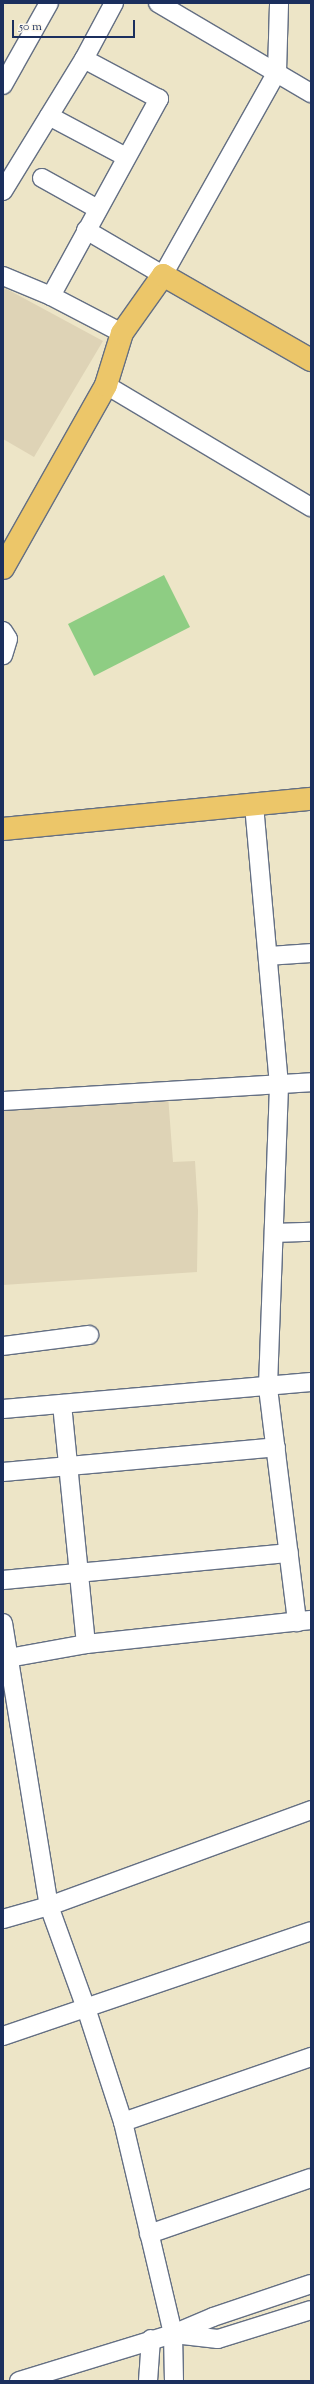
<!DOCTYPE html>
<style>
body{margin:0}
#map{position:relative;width:314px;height:2384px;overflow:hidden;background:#ede5c7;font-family:"Sorts Mill Goudy",serif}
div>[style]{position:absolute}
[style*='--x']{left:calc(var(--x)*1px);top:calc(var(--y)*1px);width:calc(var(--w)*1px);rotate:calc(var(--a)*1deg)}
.built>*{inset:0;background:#ded3b6}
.green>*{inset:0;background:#8ecd83}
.roads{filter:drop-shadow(1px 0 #646f83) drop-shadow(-1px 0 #646f83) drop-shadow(0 1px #646f83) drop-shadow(0 -1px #646f83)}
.minor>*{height:18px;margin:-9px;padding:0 9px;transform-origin:9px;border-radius:9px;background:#fff}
.major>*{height:22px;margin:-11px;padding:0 11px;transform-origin:11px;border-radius:11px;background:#ecc669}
span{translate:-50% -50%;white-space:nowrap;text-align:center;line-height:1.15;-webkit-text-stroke:3px #fbf7ec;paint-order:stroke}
.frame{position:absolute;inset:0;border:4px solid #1b2f5e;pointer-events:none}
.scale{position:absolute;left:12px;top:20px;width:123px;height:18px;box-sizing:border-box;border:2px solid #1b2f5e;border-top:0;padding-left:5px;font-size:12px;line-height:14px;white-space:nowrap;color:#1b2f5e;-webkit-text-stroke:3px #fbf7ec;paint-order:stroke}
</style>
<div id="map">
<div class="built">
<div style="clip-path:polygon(3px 287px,103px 341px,34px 457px,3px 439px)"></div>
<div style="clip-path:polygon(168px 1095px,173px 1162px,195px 1161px,198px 1210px,197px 1272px,3px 1285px,3px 1106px)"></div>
</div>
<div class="green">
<div style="clip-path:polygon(164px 575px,190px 627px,94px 676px,68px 624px)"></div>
</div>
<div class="roads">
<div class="minor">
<div style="--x:158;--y:3;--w:178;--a:30.5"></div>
<div style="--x:3;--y:85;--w:94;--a:-60.7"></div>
<div style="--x:49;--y:116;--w:87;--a:28"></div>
<div style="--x:42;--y:178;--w:64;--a:29"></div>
<div style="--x:3;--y:191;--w:155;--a:-58.5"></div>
<div style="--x:84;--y:59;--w:64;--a:-61.8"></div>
<div style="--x:86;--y:230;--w:89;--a:30.3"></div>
<div style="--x:163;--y:275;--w:233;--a:-60.7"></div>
<div style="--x:277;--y:72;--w:69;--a:-88.3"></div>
<div style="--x:3;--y:276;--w:52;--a:22.6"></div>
<div style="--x:51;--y:296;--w:80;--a:27.5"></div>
<div style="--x:51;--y:296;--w:225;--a:-61.3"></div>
<div style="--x:159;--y:99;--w:85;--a:-151.9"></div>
<div style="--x:106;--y:385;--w:239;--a:30.8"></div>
<div style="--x:3;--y:631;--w:9;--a:58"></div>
<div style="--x:8;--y:639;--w:17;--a:107"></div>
<div style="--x:254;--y:805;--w:282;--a:84.9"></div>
<div style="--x:279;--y:1086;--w:302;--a:92.1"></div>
<div style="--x:268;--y:1388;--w:236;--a:82.9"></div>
<div style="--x:268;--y:956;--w:43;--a:-4"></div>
<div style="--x:3;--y:1101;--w:309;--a:-3.5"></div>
<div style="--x:274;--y:1233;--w:37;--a:-2"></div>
<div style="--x:3;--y:1346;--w:87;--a:-7.3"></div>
<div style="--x:62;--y:1404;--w:241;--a:84.3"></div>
<div style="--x:3;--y:1409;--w:309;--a:-5"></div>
<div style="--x:3;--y:1472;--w:274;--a:-5.2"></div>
<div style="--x:3;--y:1580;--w:287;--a:-5.4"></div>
<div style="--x:3;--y:1623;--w:287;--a:80.8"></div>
<div style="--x:49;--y:1906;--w:109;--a:70.1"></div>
<div style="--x:86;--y:2008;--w:120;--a:72"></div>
<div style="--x:123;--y:2122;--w:218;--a:76.7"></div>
<div style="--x:173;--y:2334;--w:47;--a:88.8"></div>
<div style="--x:3;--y:1659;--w:84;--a:-10.2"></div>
<div style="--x:86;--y:1644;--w:226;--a:-6.1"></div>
<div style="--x:3;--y:1919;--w:48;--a:-15.8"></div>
<div style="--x:49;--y:1906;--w:279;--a:-20.1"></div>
<div style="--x:3;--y:2036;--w:325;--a:-18.8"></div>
<div style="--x:123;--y:2122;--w:199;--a:-19.1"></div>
<div style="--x:149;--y:2234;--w:171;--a:-19.1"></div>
<div style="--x:174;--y:2334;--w:44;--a:6.5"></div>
<div style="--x:218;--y:2339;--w:97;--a:-17.3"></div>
<div style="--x:19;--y:2381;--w:161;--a:-17"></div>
<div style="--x:173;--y:2334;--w:43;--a:-23"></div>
<div style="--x:213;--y:2317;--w:103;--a:-18.6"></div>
<div style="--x:148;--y:2381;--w:42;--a:-85.9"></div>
</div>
<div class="major">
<div style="--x:3;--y:568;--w:210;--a:-60.6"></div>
<div style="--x:106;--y:385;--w:54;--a:-72.9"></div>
<div style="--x:122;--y:333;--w:71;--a:-54.7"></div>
<div style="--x:163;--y:275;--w:171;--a:29.9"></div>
<div style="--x:3;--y:829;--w:309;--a:-5.6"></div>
</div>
</div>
<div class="frame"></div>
<div class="scale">50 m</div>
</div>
